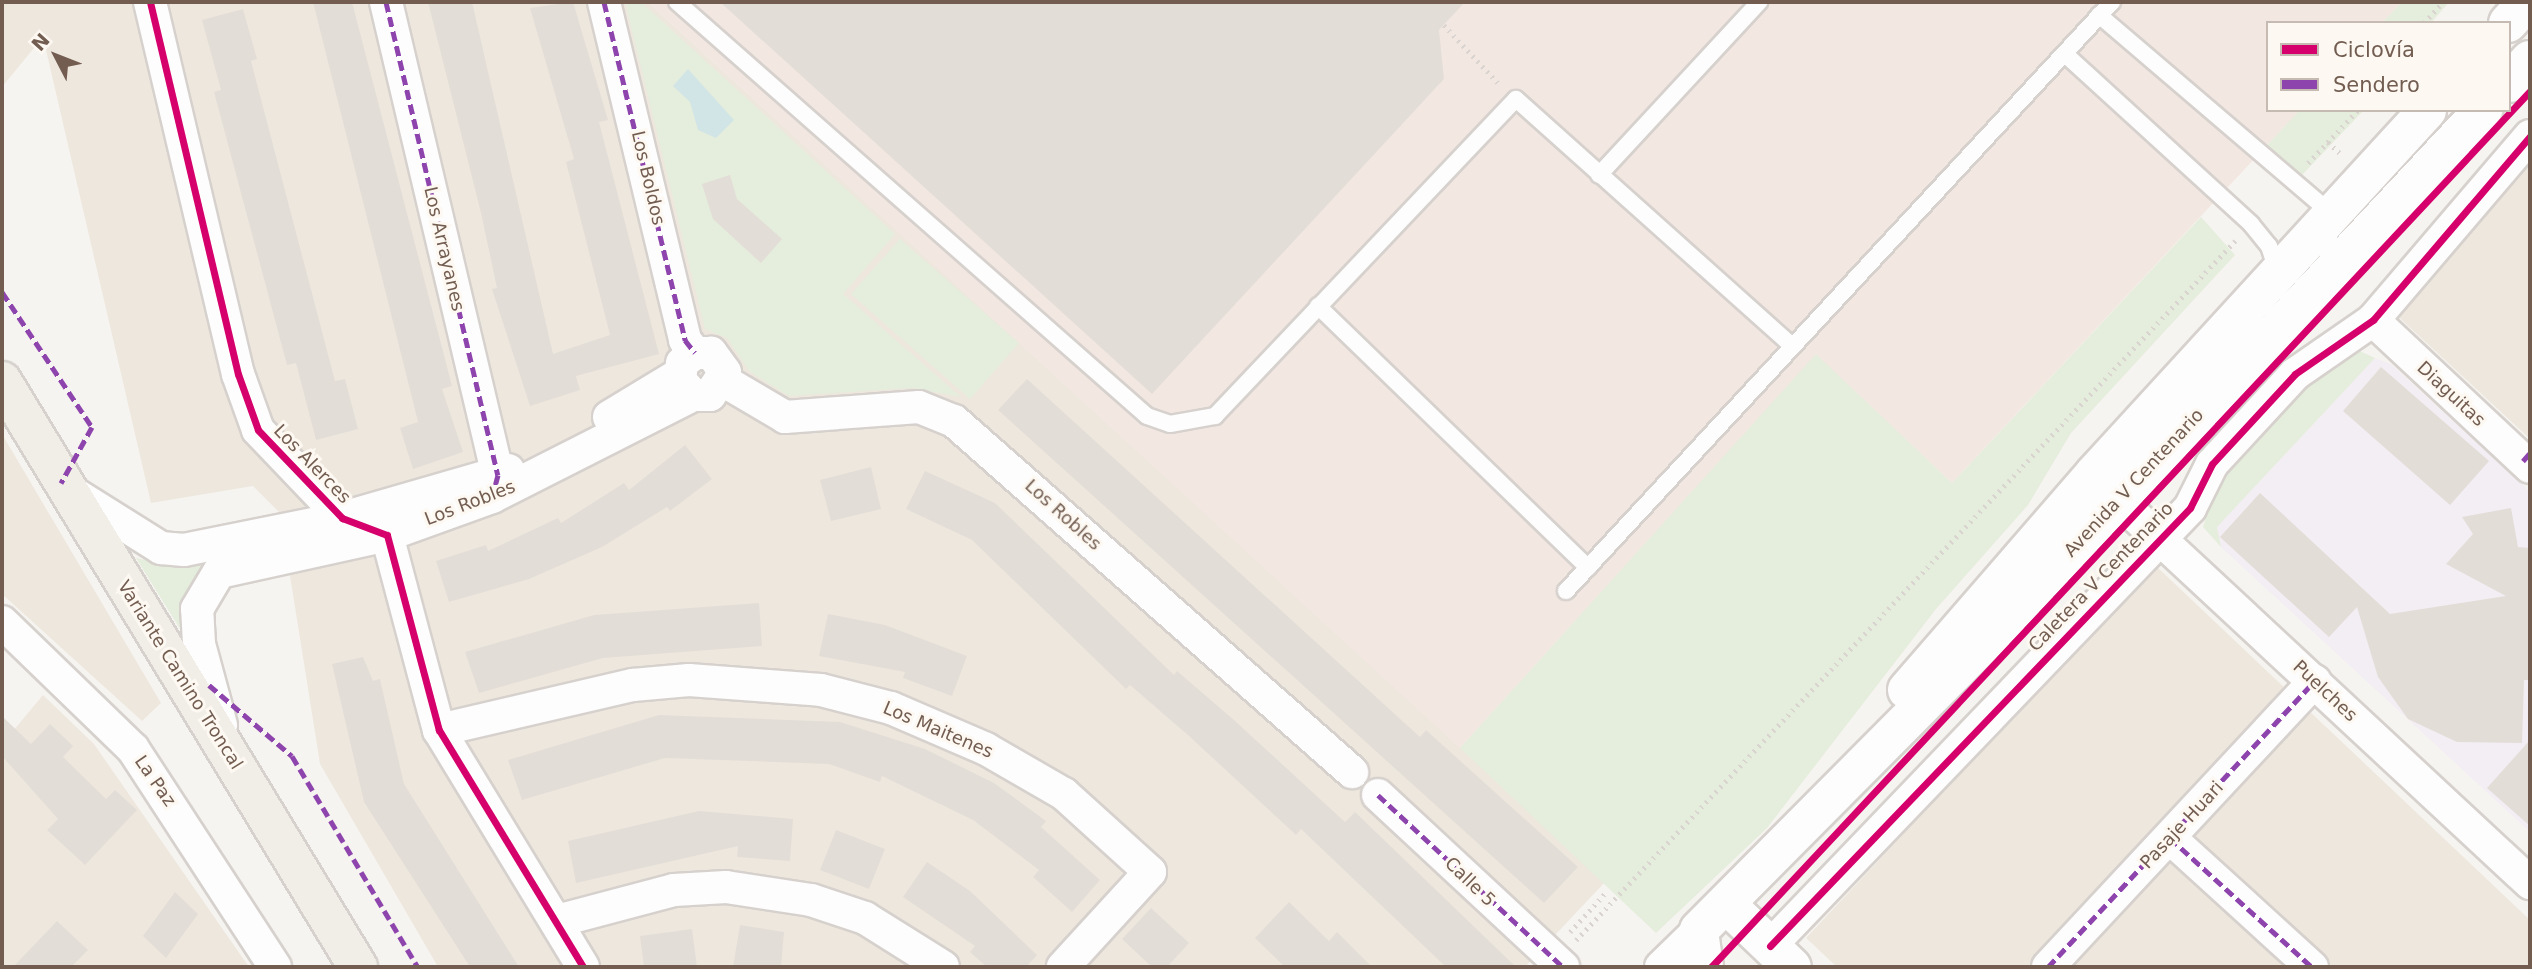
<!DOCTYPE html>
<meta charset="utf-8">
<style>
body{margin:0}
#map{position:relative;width:2532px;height:969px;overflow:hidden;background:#f6f4f0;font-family:"DejaVu Sans",sans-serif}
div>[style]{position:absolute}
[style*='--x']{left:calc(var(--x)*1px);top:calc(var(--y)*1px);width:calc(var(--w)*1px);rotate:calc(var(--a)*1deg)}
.residential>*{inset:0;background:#eee7de}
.commercial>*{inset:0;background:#f3e7e2}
.education>*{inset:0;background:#f3edf4}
.green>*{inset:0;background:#e5eddc}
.water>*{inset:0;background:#d2e5e6}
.building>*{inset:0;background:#e3ddd7}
.path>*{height:4.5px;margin-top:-2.25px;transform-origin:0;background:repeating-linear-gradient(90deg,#dad4d0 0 2px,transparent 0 7px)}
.roads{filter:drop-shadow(2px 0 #d6d1cd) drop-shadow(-2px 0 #d6d1cd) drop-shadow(0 2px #d6d1cd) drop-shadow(0 -2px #d6d1cd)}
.service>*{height:16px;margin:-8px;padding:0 8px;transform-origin:8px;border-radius:8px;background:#fefdfd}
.minor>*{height:32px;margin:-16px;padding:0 16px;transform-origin:16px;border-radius:16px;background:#fefdfd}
.tertiary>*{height:38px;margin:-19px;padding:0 19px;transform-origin:19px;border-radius:19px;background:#fefdfd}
.secondary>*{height:38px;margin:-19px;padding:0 19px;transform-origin:19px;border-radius:19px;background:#fefdfd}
.primary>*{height:38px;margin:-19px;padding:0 19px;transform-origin:19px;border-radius:19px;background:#f1eee8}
.quiet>*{height:5px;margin-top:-2.5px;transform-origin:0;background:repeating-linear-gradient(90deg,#8e44ad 0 10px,transparent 0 15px)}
.cycleway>*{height:7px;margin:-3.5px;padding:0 3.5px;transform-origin:3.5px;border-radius:3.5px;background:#d6006c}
span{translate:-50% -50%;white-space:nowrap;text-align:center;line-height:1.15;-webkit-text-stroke:6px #fdf9f2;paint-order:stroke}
.street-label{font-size:18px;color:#735d51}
.frame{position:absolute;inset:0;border:4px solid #735d51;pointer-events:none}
.legend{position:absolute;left:2266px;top:21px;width:245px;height:91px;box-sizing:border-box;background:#fdf9f2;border:2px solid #c6bbb2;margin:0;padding:9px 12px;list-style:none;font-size:21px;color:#735d51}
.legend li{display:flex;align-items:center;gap:14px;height:35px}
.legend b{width:35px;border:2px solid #c6bbb2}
.north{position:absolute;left:21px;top:21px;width:70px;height:70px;-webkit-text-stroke:5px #fdf9f2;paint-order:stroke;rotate:312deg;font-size:19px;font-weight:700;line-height:28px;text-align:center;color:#735d51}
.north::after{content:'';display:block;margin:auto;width:24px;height:32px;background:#735d51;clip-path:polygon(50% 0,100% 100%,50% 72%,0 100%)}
</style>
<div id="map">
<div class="residential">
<div style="clip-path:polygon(2px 2px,648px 2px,1606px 881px,1525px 967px,438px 967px,320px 764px,280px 513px,253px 486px,151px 503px,43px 37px,2px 87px)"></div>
<div style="clip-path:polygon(2530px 164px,2530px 434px,2528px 437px,2391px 310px)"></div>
<div style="clip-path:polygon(2px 434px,161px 703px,142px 721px,2px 594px)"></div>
<div style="clip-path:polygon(2155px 565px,2530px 920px,2530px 967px,1837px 967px,1806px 938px)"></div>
<div style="clip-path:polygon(43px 695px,94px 744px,249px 967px,2px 967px,2px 744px)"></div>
</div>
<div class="commercial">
<div style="clip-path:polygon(648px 2px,2402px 2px,2382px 23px,2268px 23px,2268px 110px,2300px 110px,1952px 483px,1816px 355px,1460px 748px)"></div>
</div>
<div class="education">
<div style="clip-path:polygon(2375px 358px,2391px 364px,2530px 492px,2530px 832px,2221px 547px,2217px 527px)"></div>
</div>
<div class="green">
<div style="clip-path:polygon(625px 2px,641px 2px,895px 234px,843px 294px,961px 397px,912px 388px,789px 396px,750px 372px,727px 338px,705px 329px)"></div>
<div style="clip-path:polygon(2402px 2px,2449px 2px,2431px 23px,2382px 23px)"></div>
<div style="clip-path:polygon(2300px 110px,2364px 110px,2302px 175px,2267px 145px)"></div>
<div style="clip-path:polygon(2201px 217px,2235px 255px,2071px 433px,2028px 505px,1936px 609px,1767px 828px,1656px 933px,1460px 748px,1816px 354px,1952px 483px)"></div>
<div style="clip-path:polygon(900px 239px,1019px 343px,970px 399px,851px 294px)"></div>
<div style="clip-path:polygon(2353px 348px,2375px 358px,2217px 527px,2221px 547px,2203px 527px,2209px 509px,2202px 506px,2213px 474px,2305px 376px)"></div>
<div style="clip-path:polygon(221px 556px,187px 640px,136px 558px,159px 563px)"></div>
</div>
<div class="water">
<div style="clip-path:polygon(688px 69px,734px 120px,716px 138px,698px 130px,690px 102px,673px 86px)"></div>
</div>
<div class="building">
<div style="clip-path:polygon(313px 2px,352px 2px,452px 386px,442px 389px,463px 452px,413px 469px,400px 428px,418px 422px)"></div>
<div style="clip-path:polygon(428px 2px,472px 2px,553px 354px,610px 335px,566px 162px,574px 159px,530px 8px,573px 2px,608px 120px,599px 122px,659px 354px,576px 376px,580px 390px,530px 406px,492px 289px,497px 288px,481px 213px)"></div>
<div style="clip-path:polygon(720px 2px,1465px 2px,1439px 30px,1444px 79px,1152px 394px)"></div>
<div style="clip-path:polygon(243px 9px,257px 59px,251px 61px,335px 381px,345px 379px,358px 429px,316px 440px,296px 363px,287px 365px,214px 92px,221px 90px,202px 20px)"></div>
<div style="clip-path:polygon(730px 175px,737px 199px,782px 239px,761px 263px,713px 219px,702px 184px)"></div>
<div style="clip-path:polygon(2381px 367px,2489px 461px,2450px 505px,2343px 411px)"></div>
<div style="clip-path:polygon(1027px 379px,1420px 737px,1426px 730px,1578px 867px,1544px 903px,998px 410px)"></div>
<div style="clip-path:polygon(685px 445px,712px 479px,670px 511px,667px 507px,602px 547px,529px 579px,449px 602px,436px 561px,486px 545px,488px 551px,558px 518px,561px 523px,624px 483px,629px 490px)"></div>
<div style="clip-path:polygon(871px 467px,881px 509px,831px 521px,820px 480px)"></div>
<div style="clip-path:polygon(925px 471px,995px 503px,1174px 675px,1177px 671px,1234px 720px,1345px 822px,1355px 812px,1516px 967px,1446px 967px,1301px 829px,1296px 835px,1189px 736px,1130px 685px,1126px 689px,972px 540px,906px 509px)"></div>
<div style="clip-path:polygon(2260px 493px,2390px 614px,2506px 596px,2446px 564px,2473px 534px,2462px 517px,2511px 508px,2518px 547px,2530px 548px,2530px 680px,2524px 680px,2522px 743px,2457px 742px,2408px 719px,2378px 677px,2357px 607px,2329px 637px,2220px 537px)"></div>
<div style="clip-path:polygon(759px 603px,762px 646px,603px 658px,479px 693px,465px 652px,594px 615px)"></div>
<div style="clip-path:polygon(828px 614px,885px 625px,967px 656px,952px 696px,903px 678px,905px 672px,819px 656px)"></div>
<div style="clip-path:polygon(363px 657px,373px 681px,380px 679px,404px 784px,519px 967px,470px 967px,364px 802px,332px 664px)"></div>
<div style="clip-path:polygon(659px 715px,840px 722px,925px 749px,994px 783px,1046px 821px,1041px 827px,1100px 880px,1072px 912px,1033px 877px,1039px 870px,973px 820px,882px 776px,880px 782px,829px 764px,665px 758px,522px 800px,508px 760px)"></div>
<div style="clip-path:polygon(2px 716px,31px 744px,50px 724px,73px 746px,63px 757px,106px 799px,115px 790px,137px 810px,85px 865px,47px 830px,58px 819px,2px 756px)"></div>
<div style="clip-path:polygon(2530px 740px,2530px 826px,2487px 788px)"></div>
<div style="clip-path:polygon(699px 811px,793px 819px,790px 861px,737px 857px,738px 846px,576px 883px,568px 841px)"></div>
<div style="clip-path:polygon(836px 830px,885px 849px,869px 889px,820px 870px)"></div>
<div style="clip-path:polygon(927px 862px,970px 891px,1037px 955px,1026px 967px,987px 967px,970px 952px,975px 946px,903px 897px)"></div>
<div style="clip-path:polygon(175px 892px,198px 914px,166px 958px,143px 936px)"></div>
<div style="clip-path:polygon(1289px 902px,1329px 941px,1337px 932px,1372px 967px,1285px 967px,1255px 938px)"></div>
<div style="clip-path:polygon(1151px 908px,1189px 943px,1167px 967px,1152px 967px,1122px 939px)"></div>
<div style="clip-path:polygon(57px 921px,88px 950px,71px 967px,13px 967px)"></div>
<div style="clip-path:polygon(740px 925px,784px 932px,781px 967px,733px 967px)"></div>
<div style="clip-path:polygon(692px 929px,697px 967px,644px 967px,640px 936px)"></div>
</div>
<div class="path">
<div style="--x:2424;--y:23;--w:28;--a:-48"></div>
<div style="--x:1444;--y:25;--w:81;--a:47"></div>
<div style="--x:2328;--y:142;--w:16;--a:43"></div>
<div style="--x:2308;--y:163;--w:73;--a:-46.7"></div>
<div style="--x:1570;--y:932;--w:55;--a:-47.9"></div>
<div style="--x:1576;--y:940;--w:961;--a:-46.69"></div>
</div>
<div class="roads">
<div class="service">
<div style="--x:677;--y:2;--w:626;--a:41.38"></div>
<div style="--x:1147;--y:416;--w:24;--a:19"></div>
<div style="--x:1170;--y:424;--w:46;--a:-10.1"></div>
<div style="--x:1215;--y:416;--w:437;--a:-46.5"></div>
<div style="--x:1516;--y:99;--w:370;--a:41.8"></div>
<div style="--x:2099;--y:15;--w:305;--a:40.5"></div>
<div style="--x:2331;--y:213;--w:55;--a:94.2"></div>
<div style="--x:2065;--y:54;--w:252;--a:42.4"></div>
<div style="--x:2251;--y:224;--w:28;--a:51"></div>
<div style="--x:2269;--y:246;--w:25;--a:72"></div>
<div style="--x:1599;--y:175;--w:236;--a:-47.2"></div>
<div style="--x:1318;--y:306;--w:376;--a:44.1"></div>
<div style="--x:1566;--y:591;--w:803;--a:-47.17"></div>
</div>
<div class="minor">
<div style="--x:150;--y:2;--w:382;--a:76.7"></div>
<div style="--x:238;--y:374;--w:59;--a:70.3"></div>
<div style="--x:258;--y:430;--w:122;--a:46.3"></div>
<div style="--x:342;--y:518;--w:48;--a:20.7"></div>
<div style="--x:387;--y:535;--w:202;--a:75.1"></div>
<div style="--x:439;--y:730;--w:277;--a:58.7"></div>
<div style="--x:386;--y:2;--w:486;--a:76.7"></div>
<div style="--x:498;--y:475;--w:20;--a:105"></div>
<div style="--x:604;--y:2;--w:348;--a:76.5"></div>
<div style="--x:685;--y:340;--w:16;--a:52"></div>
<div style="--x:2373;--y:320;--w:215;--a:43.1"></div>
<div style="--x:724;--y:381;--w:71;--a:30.5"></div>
<div style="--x:785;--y:417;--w:134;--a:-4.3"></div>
<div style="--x:919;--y:407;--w:38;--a:22"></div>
<div style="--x:954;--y:421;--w:531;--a:41.41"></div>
<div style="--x:609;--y:417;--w:83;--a:-31.2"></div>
<div style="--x:75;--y:494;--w:102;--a:32.1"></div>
<div style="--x:161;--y:548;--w:23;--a:5"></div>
<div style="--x:184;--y:550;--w:161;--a:-11.4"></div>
<div style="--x:342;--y:518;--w:173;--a:-16.1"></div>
<div style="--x:2118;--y:500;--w:563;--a:42.91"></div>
<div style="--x:2;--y:622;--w:182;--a:44.1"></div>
<div style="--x:133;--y:749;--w:260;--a:56.9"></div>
<div style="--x:221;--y:725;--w:84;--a:-105.2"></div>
<div style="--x:199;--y:644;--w:35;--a:-93"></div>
<div style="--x:197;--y:609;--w:43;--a:-59.3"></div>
<div style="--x:219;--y:572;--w:172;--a:-12.4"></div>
<div style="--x:387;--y:535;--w:112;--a:-19.9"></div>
<div style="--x:492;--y:497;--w:225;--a:-26.9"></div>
<div style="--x:693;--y:395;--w:17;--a:0"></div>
<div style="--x:710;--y:395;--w:27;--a:-57"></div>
<div style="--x:725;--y:372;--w:24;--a:-126"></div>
<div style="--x:711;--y:353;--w:16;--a:180"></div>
<div style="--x:695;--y:353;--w:16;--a:142"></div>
<div style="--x:682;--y:363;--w:17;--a:97"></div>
<div style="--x:680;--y:380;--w:20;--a:49"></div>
<div style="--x:439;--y:730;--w:199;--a:-13.1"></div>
<div style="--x:633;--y:685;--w:56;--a:-5.1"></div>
<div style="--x:689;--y:680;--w:132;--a:4.3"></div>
<div style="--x:821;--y:690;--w:72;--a:14.4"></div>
<div style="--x:891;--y:708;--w:103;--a:23.3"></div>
<div style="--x:986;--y:749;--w:90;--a:30"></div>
<div style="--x:1064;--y:794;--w:116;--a:42.2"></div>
<div style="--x:1150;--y:872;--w:129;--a:132.5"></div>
<div style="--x:1378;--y:795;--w:253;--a:42.9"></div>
<div style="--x:2170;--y:838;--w:192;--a:42.3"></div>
<div style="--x:557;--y:921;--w:121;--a:-14.8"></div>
<div style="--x:674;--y:890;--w:52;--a:-3.3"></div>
<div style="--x:726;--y:887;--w:86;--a:8.7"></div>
<div style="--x:811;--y:900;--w:57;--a:18.4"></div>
<div style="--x:865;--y:918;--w:92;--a:32.1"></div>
<div style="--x:1770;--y:946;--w:607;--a:-46.2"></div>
<div style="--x:2190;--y:508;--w:49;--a:-63.4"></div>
<div style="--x:2212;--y:464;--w:122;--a:-47.3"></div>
<div style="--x:2295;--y:374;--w:95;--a:-34.7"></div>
<div style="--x:2373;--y:320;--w:242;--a:-49.5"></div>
<div style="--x:1661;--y:967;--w:53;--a:-44.2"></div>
<div style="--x:2048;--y:967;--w:391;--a:-47"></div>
</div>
<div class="tertiary">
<div style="--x:1726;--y:904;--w:91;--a:43.7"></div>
</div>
<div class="secondary">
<div style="--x:2508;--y:23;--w:28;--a:-48"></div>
<div style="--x:2509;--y:83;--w:31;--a:-48"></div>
<div style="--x:1907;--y:690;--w:286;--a:-49.1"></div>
<div style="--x:2094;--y:474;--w:493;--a:-47.5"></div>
<div style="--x:1704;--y:967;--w:37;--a:-98"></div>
<div style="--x:1699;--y:930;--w:403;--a:-45.2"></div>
<div style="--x:1983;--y:644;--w:732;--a:-46.88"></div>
</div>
<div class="primary">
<div style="--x:2;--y:381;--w:686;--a:58.72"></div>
</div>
</div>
<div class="quiet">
<div style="--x:386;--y:2;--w:486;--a:76.7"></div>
<div style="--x:498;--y:475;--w:23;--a:105"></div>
<div style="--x:604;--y:2;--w:348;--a:76.5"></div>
<div style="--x:685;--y:340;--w:16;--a:52"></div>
<div style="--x:2;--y:292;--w:162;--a:56.3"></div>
<div style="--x:92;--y:427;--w:64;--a:119"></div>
<div style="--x:2523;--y:461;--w:11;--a:-49"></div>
<div style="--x:209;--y:685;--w:109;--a:40.5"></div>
<div style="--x:292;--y:756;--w:246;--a:59.2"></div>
<div style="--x:1378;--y:795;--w:253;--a:42.9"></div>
<div style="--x:2170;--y:838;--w:192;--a:42.3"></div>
<div style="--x:2048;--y:967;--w:391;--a:-47"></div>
</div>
<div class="cycleway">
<div style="--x:150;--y:2;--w:382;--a:76.7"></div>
<div style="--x:238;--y:374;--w:59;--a:70.3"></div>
<div style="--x:258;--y:430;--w:122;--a:46.3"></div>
<div style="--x:342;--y:518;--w:48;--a:20.7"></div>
<div style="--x:387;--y:535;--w:202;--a:75.1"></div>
<div style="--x:439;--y:730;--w:277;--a:58.7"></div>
<div style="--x:1770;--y:946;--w:607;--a:-46.2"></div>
<div style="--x:2190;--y:508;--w:49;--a:-63.4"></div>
<div style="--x:2212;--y:464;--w:122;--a:-47.3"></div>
<div style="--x:2295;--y:374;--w:95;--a:-34.7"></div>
<div style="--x:2373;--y:320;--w:242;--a:-49.5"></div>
<div style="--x:1711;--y:967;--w:1199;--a:-46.93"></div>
</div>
<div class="street-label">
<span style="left:648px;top:178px;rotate:77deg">Los Boldos</span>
<span style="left:444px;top:249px;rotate:77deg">Los Arrayanes</span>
<span style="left:2451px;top:394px;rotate:43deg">Diaguitas</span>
<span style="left:312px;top:464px;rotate:46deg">Los Alerces</span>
<span style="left:2134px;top:483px;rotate:-47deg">Avenida V Centenario</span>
<span style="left:470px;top:503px;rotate:-21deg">Los Robles</span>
<span style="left:1063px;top:515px;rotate:42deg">Los Robles</span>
<span style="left:2101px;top:577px;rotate:-46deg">Caletera V Centenario</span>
<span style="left:180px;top:675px;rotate:58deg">Variante Camino Troncal</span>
<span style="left:2325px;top:691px;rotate:43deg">Puelches</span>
<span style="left:938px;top:730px;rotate:23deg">Los Maitenes</span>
<span style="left:155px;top:781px;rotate:55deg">La Paz</span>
<span style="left:2182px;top:825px;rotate:-47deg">Pasaje Huari</span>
<span style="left:1470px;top:882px;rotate:44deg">Calle 5</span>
</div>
<div class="frame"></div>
<ul class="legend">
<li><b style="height:9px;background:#d6006c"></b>Ciclovía</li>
<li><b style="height:9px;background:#8e44ad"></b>Sendero</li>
</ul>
<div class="north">N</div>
</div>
